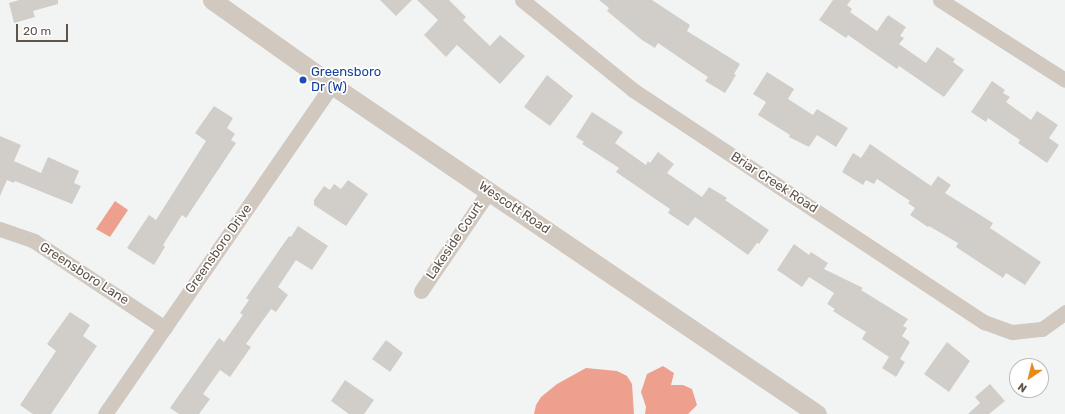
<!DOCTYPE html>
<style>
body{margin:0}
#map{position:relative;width:1065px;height:414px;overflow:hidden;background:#f2f4f4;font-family:Rubik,sans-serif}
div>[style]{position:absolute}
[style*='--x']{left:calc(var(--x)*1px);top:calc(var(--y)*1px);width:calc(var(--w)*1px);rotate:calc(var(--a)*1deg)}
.water>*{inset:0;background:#eea08e}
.building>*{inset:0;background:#d1cec9}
.minor>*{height:15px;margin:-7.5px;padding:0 7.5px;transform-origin:7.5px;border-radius:7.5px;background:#d1c8c0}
.tertiary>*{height:19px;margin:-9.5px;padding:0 9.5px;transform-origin:9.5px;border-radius:9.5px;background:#d1c8c0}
.dots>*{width:11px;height:11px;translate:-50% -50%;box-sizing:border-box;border:2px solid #fff;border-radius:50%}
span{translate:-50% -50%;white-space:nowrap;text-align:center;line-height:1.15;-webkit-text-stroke:3.5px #fff;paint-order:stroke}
.transit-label{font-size:13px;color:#164399}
.left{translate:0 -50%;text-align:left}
.street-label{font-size:13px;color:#605449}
.north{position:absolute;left:1009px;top:358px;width:40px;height:40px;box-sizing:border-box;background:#fff;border:1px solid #bfbbb6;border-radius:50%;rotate:215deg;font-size:11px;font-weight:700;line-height:16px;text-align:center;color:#605449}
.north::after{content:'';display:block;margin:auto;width:14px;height:18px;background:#e98917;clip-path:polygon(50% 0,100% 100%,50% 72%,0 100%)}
.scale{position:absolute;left:16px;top:24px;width:52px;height:18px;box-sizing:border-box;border:2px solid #605449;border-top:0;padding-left:5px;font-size:12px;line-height:14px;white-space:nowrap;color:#605449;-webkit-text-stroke:3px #fff;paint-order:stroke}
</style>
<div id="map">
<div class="water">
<div style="clip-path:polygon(115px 201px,128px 210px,110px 237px,96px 229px)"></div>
<div style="clip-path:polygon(663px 366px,674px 373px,671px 385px,683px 385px,692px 389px,697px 405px,688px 414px,645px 414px,646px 407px,641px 392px,647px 374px)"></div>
<div style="clip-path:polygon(586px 368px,617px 371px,627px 376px,632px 384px,634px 414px,534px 414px,536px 405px,541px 397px,557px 384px)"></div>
</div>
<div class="building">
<div style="clip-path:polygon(19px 0,58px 0,58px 4px,33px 11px,35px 17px,14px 23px,9px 3px)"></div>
<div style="clip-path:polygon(380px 0,412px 0,396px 16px)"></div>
<div style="clip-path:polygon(417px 0,449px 0,466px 17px,463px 20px,490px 46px,500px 35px,525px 56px,500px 84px,457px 45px,446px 57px,424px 35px,438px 20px)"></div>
<div style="clip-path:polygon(599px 0,652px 0,690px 25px,687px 31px,740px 64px,734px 74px,736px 75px,725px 93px,705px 81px,708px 77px,658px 43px,655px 48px,642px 40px,607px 11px,609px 8px)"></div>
<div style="clip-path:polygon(833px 0,851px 0,847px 5px,852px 9px,850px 12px,877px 31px,888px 15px,906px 27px,900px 36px,904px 38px,899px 44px,926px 63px,937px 47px,955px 59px,953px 62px,964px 70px,944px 97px,899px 66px,897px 69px,848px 35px,846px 38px,819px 20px)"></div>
<div style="clip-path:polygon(767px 72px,794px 89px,788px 99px,813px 115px,817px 109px,848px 128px,836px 147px,817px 135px,809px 147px,789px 137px,790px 135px,758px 115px,766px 102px,753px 94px)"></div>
<div style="clip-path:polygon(547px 75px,573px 96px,550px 126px,524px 107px)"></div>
<div style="clip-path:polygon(992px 81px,1005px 90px,1003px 93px,1010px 97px,1006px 102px,1031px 120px,1037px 111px,1058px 125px,1049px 138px,1059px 145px,1047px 163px,1018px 143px,1020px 140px,988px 118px,986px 122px,971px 112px)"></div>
<div style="clip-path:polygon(214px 106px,233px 118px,227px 128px,235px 134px,231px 140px,236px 143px,186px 218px,182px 215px,163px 245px,165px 247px,154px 265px,127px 248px,149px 215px,156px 220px,206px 141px,195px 133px)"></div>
<div style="clip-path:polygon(592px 112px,623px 132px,615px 143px,646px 165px,648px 161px,650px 163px,658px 152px,674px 164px,667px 173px,702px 197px,709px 187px,727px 198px,725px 200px,769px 230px,759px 244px,757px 243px,748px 255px,695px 217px,688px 226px,668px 213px,670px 209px,616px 172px,619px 168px,582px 144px,584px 142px,576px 137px)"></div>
<div style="clip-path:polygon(0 136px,21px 145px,14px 161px,41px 173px,48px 157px,79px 171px,74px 183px,81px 186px,72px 204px,15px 181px,14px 183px,7px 180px,0 196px)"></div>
<div style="clip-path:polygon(870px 144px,931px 186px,938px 176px,951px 185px,945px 193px,993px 223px,990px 228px,1041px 262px,1025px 285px,1006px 273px,1003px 278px,956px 247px,958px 243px,929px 226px,928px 227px,910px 215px,915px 208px,908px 203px,910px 201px,877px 179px,874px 184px,866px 180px,863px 185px,842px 172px,853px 153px,861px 158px)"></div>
<div style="clip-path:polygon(348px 180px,368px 194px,346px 226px,314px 205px,314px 200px,324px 186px,330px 190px,334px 184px,341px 189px)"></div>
<div style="clip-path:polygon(298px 226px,328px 246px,312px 270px,296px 260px,278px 287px,288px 295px,276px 312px,271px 309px,246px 344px,251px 347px,230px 377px,220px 370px,203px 394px,210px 399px,199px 414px,179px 414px,170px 408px,219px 338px,224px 342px,243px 315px,240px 313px,249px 300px,246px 298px,289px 236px,291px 237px)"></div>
<div style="clip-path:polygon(794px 244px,809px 255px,811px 252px,828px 263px,824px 269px,863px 288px,861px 290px,908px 319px,903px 326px,907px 328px,902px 336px,910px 342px,900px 359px,905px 362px,896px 377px,882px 368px,889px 357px,862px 339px,866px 332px,833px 311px,835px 309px,827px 304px,834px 293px,809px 277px,802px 287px,777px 270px)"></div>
<div style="clip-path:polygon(70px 312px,90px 325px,83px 336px,97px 346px,51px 414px,33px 414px,20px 405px,56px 351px,47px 344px)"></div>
<div style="clip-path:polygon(386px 340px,403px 353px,390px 372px,372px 359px)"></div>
<div style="clip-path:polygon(947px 342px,970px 361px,949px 392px,924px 374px)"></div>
<div style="clip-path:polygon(345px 380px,374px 400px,364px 414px,349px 414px,331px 401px)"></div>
<div style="clip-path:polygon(990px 384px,1005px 401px,989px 414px,968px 414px,980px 403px,975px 397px)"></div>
</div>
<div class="minor">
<div style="--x:522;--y:0;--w:143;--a:39"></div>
<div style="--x:633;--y:90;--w:421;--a:33.5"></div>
<div style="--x:984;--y:322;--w:30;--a:20"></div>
<div style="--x:1012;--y:332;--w:30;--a:-6"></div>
<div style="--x:1042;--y:329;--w:29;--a:-36"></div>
<div style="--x:940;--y:0;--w:148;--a:32.6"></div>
<div style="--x:0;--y:229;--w:36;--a:19"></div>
<div style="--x:34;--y:241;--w:157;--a:33.6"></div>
<div style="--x:421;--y:291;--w:121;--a:-55.8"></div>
<div style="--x:105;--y:414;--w:400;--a:-55.4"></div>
</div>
<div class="tertiary">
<div style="--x:212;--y:0;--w:147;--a:35.3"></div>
<div style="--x:332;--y:85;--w:586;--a:34.15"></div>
</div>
<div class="dots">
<div style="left:303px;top:80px;background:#1a4fb4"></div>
</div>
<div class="transit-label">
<span class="left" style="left:311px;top:80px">Greensboro<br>Dr (W)</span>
</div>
<div class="street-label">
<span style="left:774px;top:183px;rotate:33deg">Briar Creek Road</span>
<span style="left:514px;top:208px;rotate:34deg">Wescott Road</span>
<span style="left:455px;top:241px;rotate:-56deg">Lakeside Court</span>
<span style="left:219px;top:249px;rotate:-55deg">Greensboro Drive</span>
<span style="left:84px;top:274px;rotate:33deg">Greensboro Lane</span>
</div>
<div class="north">N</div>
<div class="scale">20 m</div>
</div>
